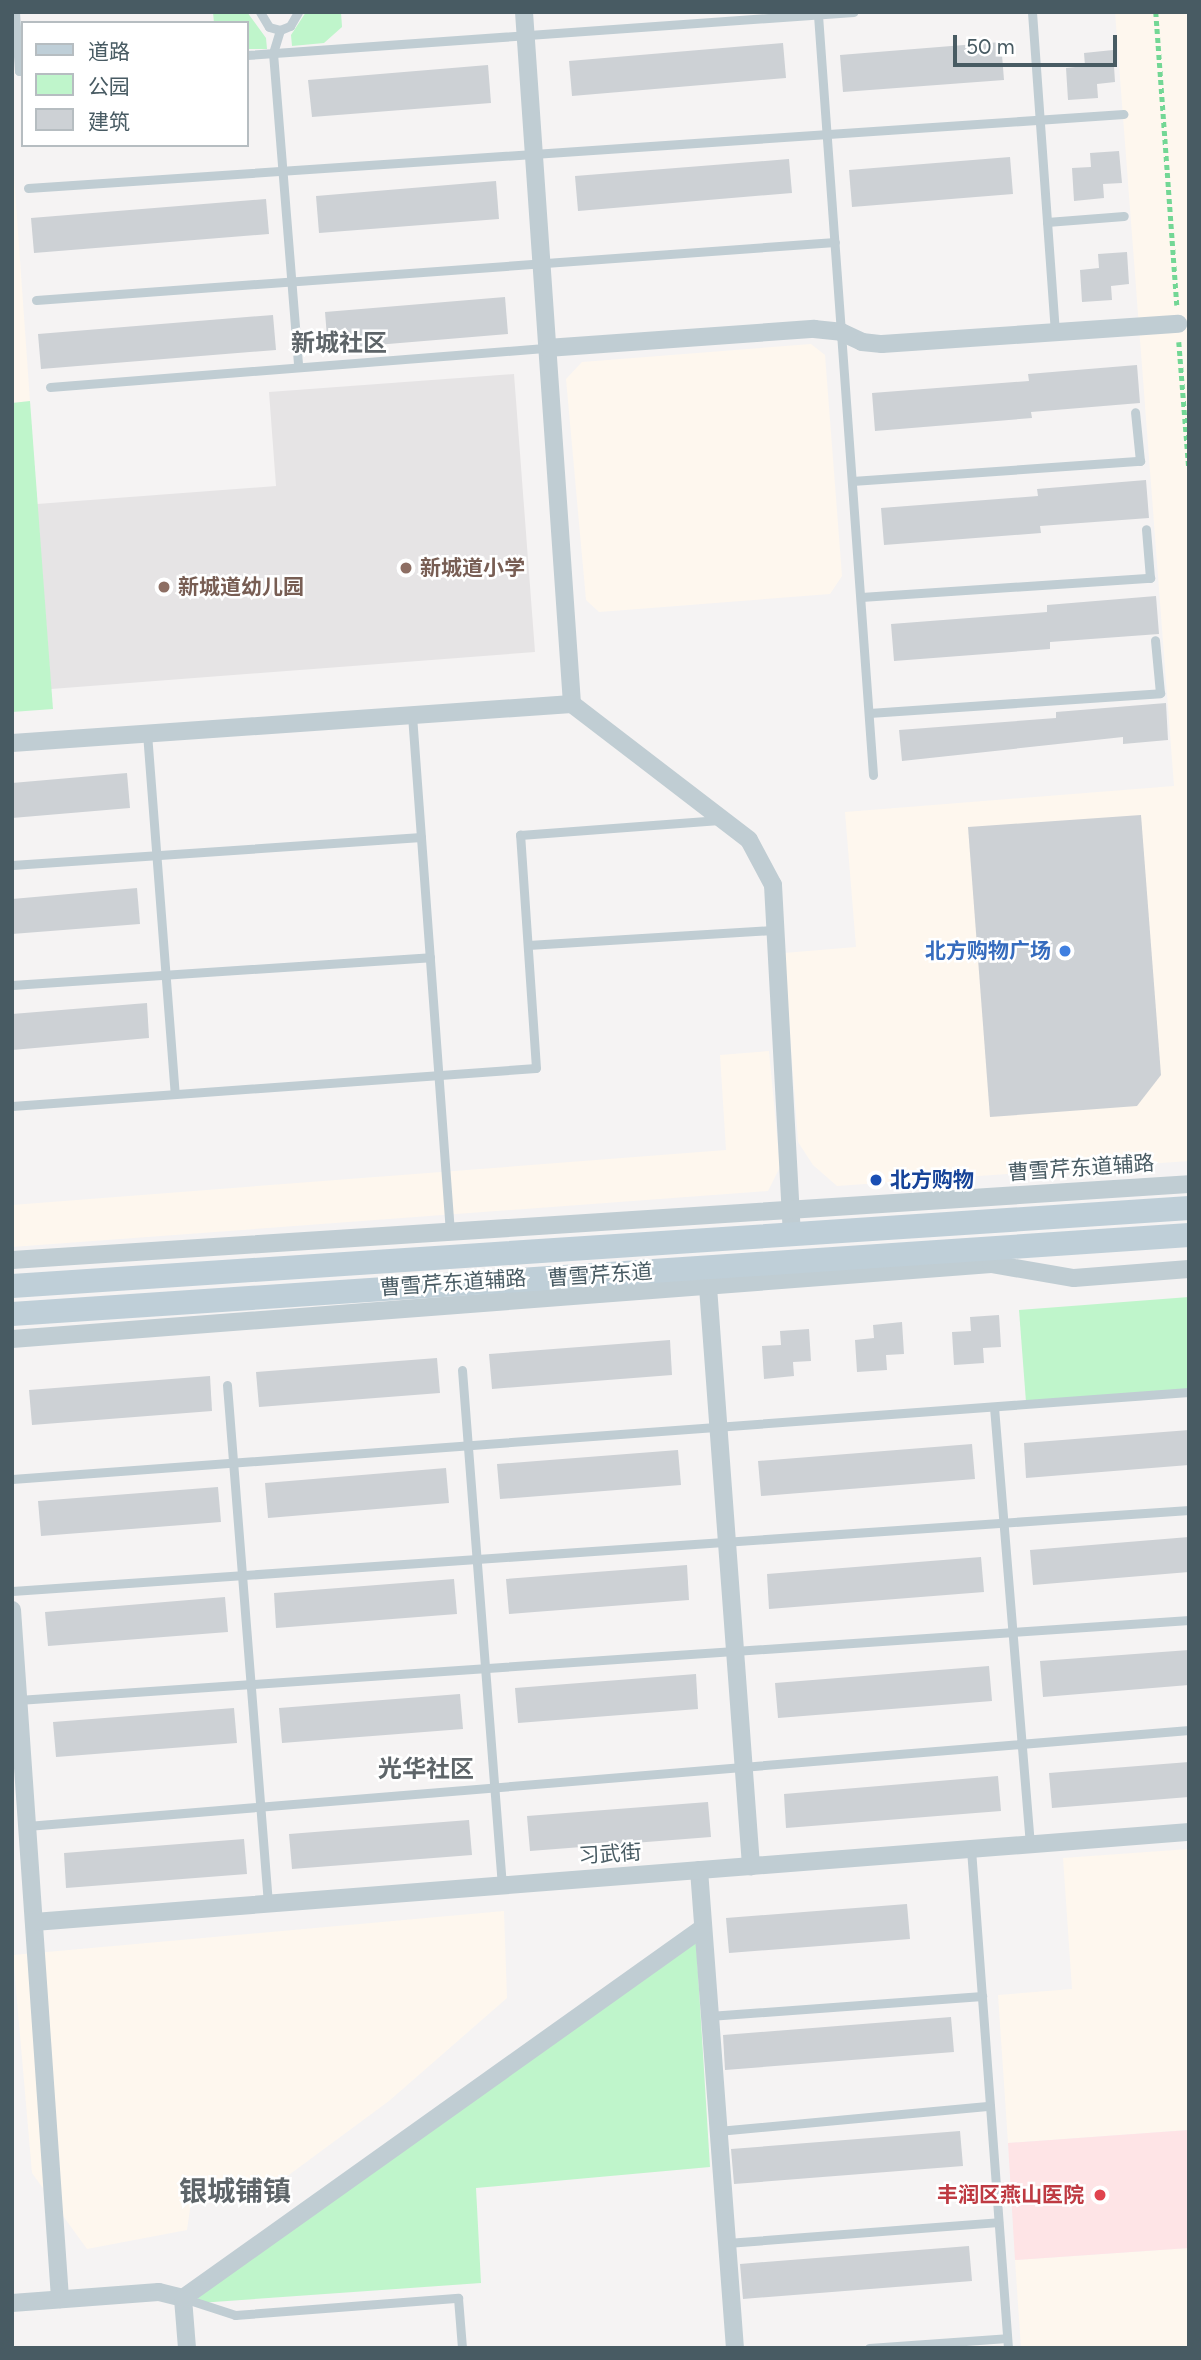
<!DOCTYPE html>
<meta charset="utf-8">
<style>
body{margin:0}
#map{position:relative;width:1201px;height:2360px;overflow:hidden;background:#f5f3f3;font-family:Figtree,"Noto Sans SC",sans-serif}
div>[style]{position:absolute}
[style*='--x']{left:calc(var(--x)*1px);top:calc(var(--y)*1px);width:calc(var(--w)*1px);rotate:calc(var(--a)*1deg)}
.commercial>*{inset:0;background:#fef7ee}
.education>*{inset:0;background:#e6e4e5}
.medical>*{inset:0;background:#fee4e6}
.green>*{inset:0;background:#bff5cb}
.building>*{inset:0;background:#cdd1d5}
.path>*{height:4.5px;margin-top:-2.25px;transform-origin:0;background:repeating-linear-gradient(90deg,#73d795 0 5px,transparent 0 8.5px)}
.service>*{height:9px;margin:-4.5px;padding:0 4.5px;transform-origin:4.5px;border-radius:4.5px;background:#c0cdd3}
.minor>*{height:18px;margin:-9px;padding:0 9px;transform-origin:9px;border-radius:9px;background:#c0cdd3}
.secondary>*{height:24px;margin:-12px;padding:0 12px;transform-origin:12px;border-radius:12px;background:#bfcfd8}
.dots>*{width:19px;height:19px;translate:-50% -50%;box-sizing:border-box;border:4px solid #fff;border-radius:50%}
span{translate:-50% -50%;white-space:nowrap;text-align:center;line-height:1.15;-webkit-text-stroke:5px #fff;paint-order:stroke}
.education-label{font-size:21px;color:#785e54;font-weight:700}
.left{translate:0 -50%;text-align:left}
.shop-label{font-size:21px;color:#366cbe;font-weight:700}
.right{translate:-100% -50%;text-align:right}
.street-label{font-size:21px;color:#485b63}
.transit-label{font-size:21px;color:#164399;font-weight:700}
.health-label{font-size:21px;color:#be3a42;font-weight:700}
.quarter-label{font-size:24px;color:#5e6569;font-weight:700}
.district-label{font-size:28px;color:#5e6569;font-weight:700}
.frame{position:absolute;inset:0;border:14px solid #485b63;pointer-events:none}
.legend{position:absolute;left:21px;top:21px;width:228px;height:126px;box-sizing:border-box;background:#fff;border:2px solid #b6bdc1;margin:0;padding:9px 12px;list-style:none;font-size:21px;color:#485b63}
.legend li{display:flex;align-items:center;gap:14px;height:35px}
.legend b{width:35px;border:2px solid #b6bdc1}
.scale{position:absolute;left:953px;top:35px;width:164px;height:32px;box-sizing:border-box;border:4px solid #485b63;border-top:0;padding-left:9px;font-size:21px;line-height:24px;white-space:nowrap;color:#485b63;-webkit-text-stroke:5px #fff;paint-order:stroke}
</style>
<div id="map">
<div class="commercial">
<div style="clip-path:polygon(1115px 12px,1189px 12px,1189px 1161px,837px 1186px,813px 1165px,798px 1142px,784px 953px,856px 947px,845px 812px,1174px 786px)"></div>
<div style="clip-path:polygon(12px 147px,30px 401px,12px 403px)"></div>
<div style="clip-path:polygon(811px 344px,825px 355px,842px 576px,830px 594px,599px 612px,586px 600px,566px 379px,582px 362px)"></div>
<div style="clip-path:polygon(769px 1051px,780px 1167px,768px 1191px,12px 1247px,12px 1205px,726px 1150px,720px 1055px)"></div>
<div style="clip-path:polygon(1189px 1849px,1189px 2130px,1008px 2143px,998px 1995px,1072px 1989px,1063px 1858px)"></div>
<div style="clip-path:polygon(504px 1911px,507px 1998px,389px 2101px,282px 2180px,193px 2188px,187px 2230px,87px 2249px,32px 2173px,13px 1955px)"></div>
<div style="clip-path:polygon(1189px 2248px,1189px 2348px,1021px 2348px,1015px 2260px)"></div>
</div>
<div class="education">
<div style="clip-path:polygon(514px 374px,535px 652px,51px 689px,37px 504px,276px 486px,269px 392px)"></div>
</div>
<div class="medical">
<div style="clip-path:polygon(1189px 2130px,1189px 2248px,1015px 2260px,1008px 2143px)"></div>
</div>
<div class="green">
<div style="clip-path:polygon(213px 12px,247px 12px,266px 38px,267px 49px,247px 49px,247px 23px,214px 23px)"></div>
<div style="clip-path:polygon(306px 12px,341px 12px,342px 27px,324px 43px,292px 46px,291px 35px)"></div>
<div style="clip-path:polygon(30px 401px,53px 709px,12px 712px,12px 403px)"></div>
<div style="clip-path:polygon(1189px 1297px,1189px 1389px,1026px 1402px,1019px 1310px)"></div>
<div style="clip-path:polygon(695px 1924px,710px 2167px,476px 2188px,481px 2283px,199px 2303px,196px 2288px)"></div>
</div>
<div class="building">
<div style="clip-path:polygon(1001px 42px,1004px 80px,843px 92px,840px 55px)"></div>
<div style="clip-path:polygon(783px 43px,786px 78px,572px 96px,569px 61px)"></div>
<div style="clip-path:polygon(1113px 50px,1115px 82px,1097px 84px,1098px 98px,1068px 100px,1066px 68px,1085px 66px,1084px 53px)"></div>
<div style="clip-path:polygon(488px 65px,491px 103px,312px 117px,308px 80px)"></div>
<div style="clip-path:polygon(1119px 151px,1122px 183px,1103px 184px,1104px 198px,1074px 201px,1072px 168px,1091px 167px,1090px 153px)"></div>
<div style="clip-path:polygon(1010px 157px,1013px 194px,852px 207px,849px 170px)"></div>
<div style="clip-path:polygon(789px 159px,792px 193px,578px 211px,575px 176px)"></div>
<div style="clip-path:polygon(496px 181px,499px 219px,319px 233px,316px 196px)"></div>
<div style="clip-path:polygon(266px 199px,269px 234px,34px 253px,31px 218px)"></div>
<div style="clip-path:polygon(1127px 252px,1129px 284px,1111px 286px,1112px 300px,1082px 302px,1080px 270px,1099px 268px,1098px 254px)"></div>
<div style="clip-path:polygon(505px 297px,508px 334px,328px 349px,325px 312px)"></div>
<div style="clip-path:polygon(273px 315px,276px 350px,41px 369px,38px 334px)"></div>
<div style="clip-path:polygon(1137px 365px,1140px 403px,1031px 412px,1032px 418px,875px 431px,872px 393px,1029px 381px,1028px 374px)"></div>
<div style="clip-path:polygon(1146px 480px,1149px 518px,1040px 526px,1041px 533px,884px 545px,881px 508px,1038px 496px,1037px 489px)"></div>
<div style="clip-path:polygon(1156px 596px,1159px 634px,1050px 642px,1050px 649px,894px 661px,891px 624px,1047px 612px,1047px 605px)"></div>
<div style="clip-path:polygon(1166px 703px,1168px 740px,1123px 744px,1123px 737px,902px 761px,899px 730px,1056px 718px,1056px 712px)"></div>
<div style="clip-path:polygon(127px 773px,130px 808px,12px 818px,12px 783px)"></div>
<div style="clip-path:polygon(1141px 815px,1161px 1075px,1137px 1106px,990px 1117px,968px 827px)"></div>
<div style="clip-path:polygon(137px 888px,140px 924px,12px 934px,12px 899px)"></div>
<div style="clip-path:polygon(147px 1003px,149px 1038px,12px 1050px,12px 1014px)"></div>
<div style="clip-path:polygon(999px 1315px,1001px 1347px,983px 1348px,984px 1363px,954px 1365px,952px 1332px,971px 1331px,970px 1317px)"></div>
<div style="clip-path:polygon(902px 1322px,904px 1354px,886px 1355px,887px 1370px,857px 1372px,855px 1340px,874px 1338px,873px 1325px)"></div>
<div style="clip-path:polygon(809px 1329px,811px 1361px,793px 1362px,794px 1376px,764px 1379px,762px 1346px,781px 1345px,780px 1331px)"></div>
<div style="clip-path:polygon(670px 1340px,672px 1375px,492px 1389px,489px 1354px)"></div>
<div style="clip-path:polygon(437px 1358px,440px 1393px,259px 1407px,256px 1372px)"></div>
<div style="clip-path:polygon(210px 1376px,212px 1411px,32px 1425px,29px 1390px)"></div>
<div style="clip-path:polygon(1189px 1430px,1189px 1465px,1026px 1478px,1024px 1443px)"></div>
<div style="clip-path:polygon(972px 1444px,975px 1479px,761px 1496px,758px 1461px)"></div>
<div style="clip-path:polygon(678px 1450px,681px 1485px,500px 1499px,497px 1464px)"></div>
<div style="clip-path:polygon(446px 1468px,449px 1503px,268px 1518px,265px 1483px)"></div>
<div style="clip-path:polygon(218px 1487px,221px 1522px,41px 1536px,38px 1501px)"></div>
<div style="clip-path:polygon(1189px 1537px,1189px 1572px,1033px 1585px,1030px 1550px)"></div>
<div style="clip-path:polygon(981px 1557px,984px 1592px,769px 1609px,767px 1574px)"></div>
<div style="clip-path:polygon(687px 1565px,689px 1600px,509px 1614px,506px 1579px)"></div>
<div style="clip-path:polygon(454px 1579px,457px 1614px,276px 1628px,274px 1593px)"></div>
<div style="clip-path:polygon(225px 1597px,228px 1632px,48px 1646px,45px 1612px)"></div>
<div style="clip-path:polygon(1189px 1650px,1189px 1685px,1043px 1697px,1040px 1661px)"></div>
<div style="clip-path:polygon(989px 1666px,992px 1701px,778px 1718px,775px 1683px)"></div>
<div style="clip-path:polygon(696px 1674px,698px 1709px,518px 1723px,515px 1688px)"></div>
<div style="clip-path:polygon(460px 1694px,463px 1729px,282px 1743px,279px 1708px)"></div>
<div style="clip-path:polygon(234px 1708px,237px 1743px,56px 1757px,53px 1722px)"></div>
<div style="clip-path:polygon(1189px 1762px,1189px 1797px,1052px 1808px,1049px 1773px)"></div>
<div style="clip-path:polygon(998px 1776px,1001px 1811px,786px 1828px,784px 1794px)"></div>
<div style="clip-path:polygon(708px 1802px,711px 1837px,530px 1851px,527px 1816px)"></div>
<div style="clip-path:polygon(469px 1820px,472px 1855px,292px 1869px,289px 1834px)"></div>
<div style="clip-path:polygon(244px 1839px,247px 1874px,66px 1888px,64px 1853px)"></div>
<div style="clip-path:polygon(907px 1904px,910px 1939px,729px 1953px,726px 1918px)"></div>
<div style="clip-path:polygon(951px 2017px,954px 2052px,725px 2070px,723px 2035px)"></div>
<div style="clip-path:polygon(960px 2131px,963px 2166px,734px 2184px,731px 2149px)"></div>
<div style="clip-path:polygon(969px 2246px,972px 2281px,743px 2299px,740px 2264px)"></div>
</div>
<div class="path">
<div style="--x:1156;--y:12;--w:294;--a:85.9"></div>
<div style="--x:1179;--y:342;--w:128;--a:85.5"></div>
</div>
<div class="service">
<div style="--x:15;--y:12;--w:59;--a:86.1"></div>
<div style="--x:19;--y:71;--w:4;--a:0"></div>
<div style="--x:260;--y:12;--w:17;--a:59"></div>
<div style="--x:269;--y:27;--w:11;--a:15"></div>
<div style="--x:280;--y:30;--w:11;--a:-22"></div>
<div style="--x:290;--y:26;--w:16;--a:-60"></div>
<div style="--x:1032;--y:12;--w:322;--a:85.9"></div>
<div style="--x:818;--y:15;--w:762;--a:85.86"></div>
<div style="--x:280;--y:30;--w:24;--a:107"></div>
<div style="--x:273;--y:53;--w:315;--a:85.4"></div>
<div style="--x:247;--y:55;--w:608;--a:-4.06"></div>
<div style="--x:28;--y:188;--w:1098;--a:-3.86"></div>
<div style="--x:1047;--y:222;--w:77;--a:-4.5"></div>
<div style="--x:36;--y:300;--w:801;--a:-4.15"></div>
<div style="--x:50;--y:387;--w:499;--a:-4.5"></div>
<div style="--x:852;--y:481;--w:289;--a:-4"></div>
<div style="--x:1140;--y:461;--w:49;--a:-95.8"></div>
<div style="--x:861;--y:597;--w:290;--a:-3.8"></div>
<div style="--x:1150;--y:578;--w:49;--a:-94.7"></div>
<div style="--x:869;--y:713;--w:292;--a:-3.9"></div>
<div style="--x:1160;--y:693;--w:53;--a:-95.4"></div>
<div style="--x:412;--y:715;--w:518;--a:85.8"></div>
<div style="--x:147;--y:733;--w:362;--a:85.6"></div>
<div style="--x:12;--y:865;--w:410;--a:-3.9"></div>
<div style="--x:528;--y:945;--w:248;--a:-3.5"></div>
<div style="--x:12;--y:985;--w:419;--a:-3.8"></div>
<div style="--x:12;--y:1106;--w:525;--a:-4.15"></div>
<div style="--x:536;--y:1068;--w:234;--a:-93.9"></div>
<div style="--x:520;--y:835;--w:200;--a:-4.3"></div>
<div style="--x:462;--y:1370;--w:518;--a:85.57"></div>
<div style="--x:227;--y:1385;--w:521;--a:85.48"></div>
<div style="--x:994;--y:1407;--w:439;--a:85.3"></div>
<div style="--x:12;--y:1479;--w:1180;--a:-4.23"></div>
<div style="--x:12;--y:1591;--w:1180;--a:-3.94"></div>
<div style="--x:18;--y:1700;--w:1174;--a:-3.91"></div>
<div style="--x:27;--y:1826;--w:1166;--a:-4.72"></div>
<div style="--x:971;--y:1849;--w:500;--a:85.76"></div>
<div style="--x:709;--y:2016;--w:274;--a:-4.2"></div>
<div style="--x:718;--y:2131;--w:273;--a:-5.3"></div>
<div style="--x:727;--y:2243;--w:272;--a:-4.4"></div>
<div style="--x:183;--y:2298;--w:55;--a:18.1"></div>
<div style="--x:235;--y:2315;--w:224;--a:-4.4"></div>
<div style="--x:458;--y:2298;--w:50;--a:85.4"></div>
<div style="--x:869;--y:2348;--w:138;--a:-4.1"></div>
</div>
<div class="minor">
<div style="--x:524;--y:12;--w:694;--a:86.03"></div>
<div style="--x:547;--y:348;--w:268;--a:-4.1"></div>
<div style="--x:814;--y:329;--w:27;--a:6"></div>
<div style="--x:841;--y:332;--w:23;--a:25"></div>
<div style="--x:862;--y:342;--w:20;--a:6"></div>
<div style="--x:882;--y:344;--w:297;--a:-3.9"></div>
<div style="--x:12;--y:743;--w:561;--a:-3.98"></div>
<div style="--x:572;--y:704;--w:223;--a:37.5"></div>
<div style="--x:749;--y:840;--w:51;--a:61.9"></div>
<div style="--x:773;--y:885;--w:350;--a:86.9"></div>
<div style="--x:12;--y:1260;--w:1179;--a:-3.69"></div>
<div style="--x:708;--y:1287;--w:581;--a:85.75"></div>
<div style="--x:12;--y:1339;--w:982;--a:-4.38"></div>
<div style="--x:991;--y:1264;--w:84;--a:9.6"></div>
<div style="--x:1074;--y:1278;--w:115;--a:-4.5"></div>
<div style="--x:12;--y:1610;--w:691;--a:86.01"></div>
<div style="--x:699;--y:1870;--w:479;--a:85.7"></div>
<div style="--x:34;--y:1922;--w:1159;--a:-4.46"></div>
<div style="--x:12;--y:2303;--w:147;--a:-4.3"></div>
<div style="--x:159;--y:2292;--w:25;--a:14"></div>
<div style="--x:187;--y:2348;--w:50;--a:-94.6"></div>
<div style="--x:183;--y:2298;--w:636;--a:-35.46"></div>
</div>
<div class="secondary">
<div style="--x:12;--y:1286;--w:1180;--a:-3.79"></div>
<div style="--x:12;--y:1314;--w:1180;--a:-3.84"></div>
</div>
<div class="dots">
<div style="left:406px;top:568px;background:#8d6e63"></div>
<div style="left:164px;top:587px;background:#8d6e63"></div>
<div style="left:1065px;top:951px;background:#3f7fe0"></div>
<div style="left:876px;top:1180px;background:#1a4fb4"></div>
<div style="left:1100px;top:2195px;background:#e0444e"></div>
</div>
<div class="education-label">
<span class="left" style="left:420px;top:568px">新城道小学</span>
<span class="left" style="left:178px;top:587px">新城道幼儿园</span>
</div>
<div class="shop-label">
<span class="right" style="left:1051px;top:951px">北方购物广场</span>
</div>
<div class="street-label">
<span style="left:1081px;top:1168px;rotate:-4deg">曹雪芹东道辅路</span>
<span style="left:600px;top:1275px;rotate:-4deg">曹雪芹东道</span>
<span style="left:453px;top:1283px;rotate:-4deg">曹雪芹东道辅路</span>
<span style="left:610px;top:1854px;rotate:-4deg">习武街</span>
</div>
<div class="transit-label">
<span class="left" style="left:890px;top:1180px">北方购物</span>
</div>
<div class="health-label">
<span class="right" style="left:1084px;top:2195px">丰润区燕山医院</span>
</div>
<div class="quarter-label">
<span style="left:339px;top:343px">新城社区</span>
<span style="left:426px;top:1769px">光华社区</span>
</div>
<div class="district-label">
<span style="left:235px;top:2191px">银城铺镇</span>
</div>
<div class="frame"></div>
<ul class="legend">
<li><b style="height:9px;background:#bfcfd8"></b>道路</li>
<li><b style="height:19px;background:#bff5cb"></b>公园</li>
<li><b style="height:19px;background:#cdd1d5"></b>建筑</li>
</ul>
<div class="scale">50 m</div>
</div>
